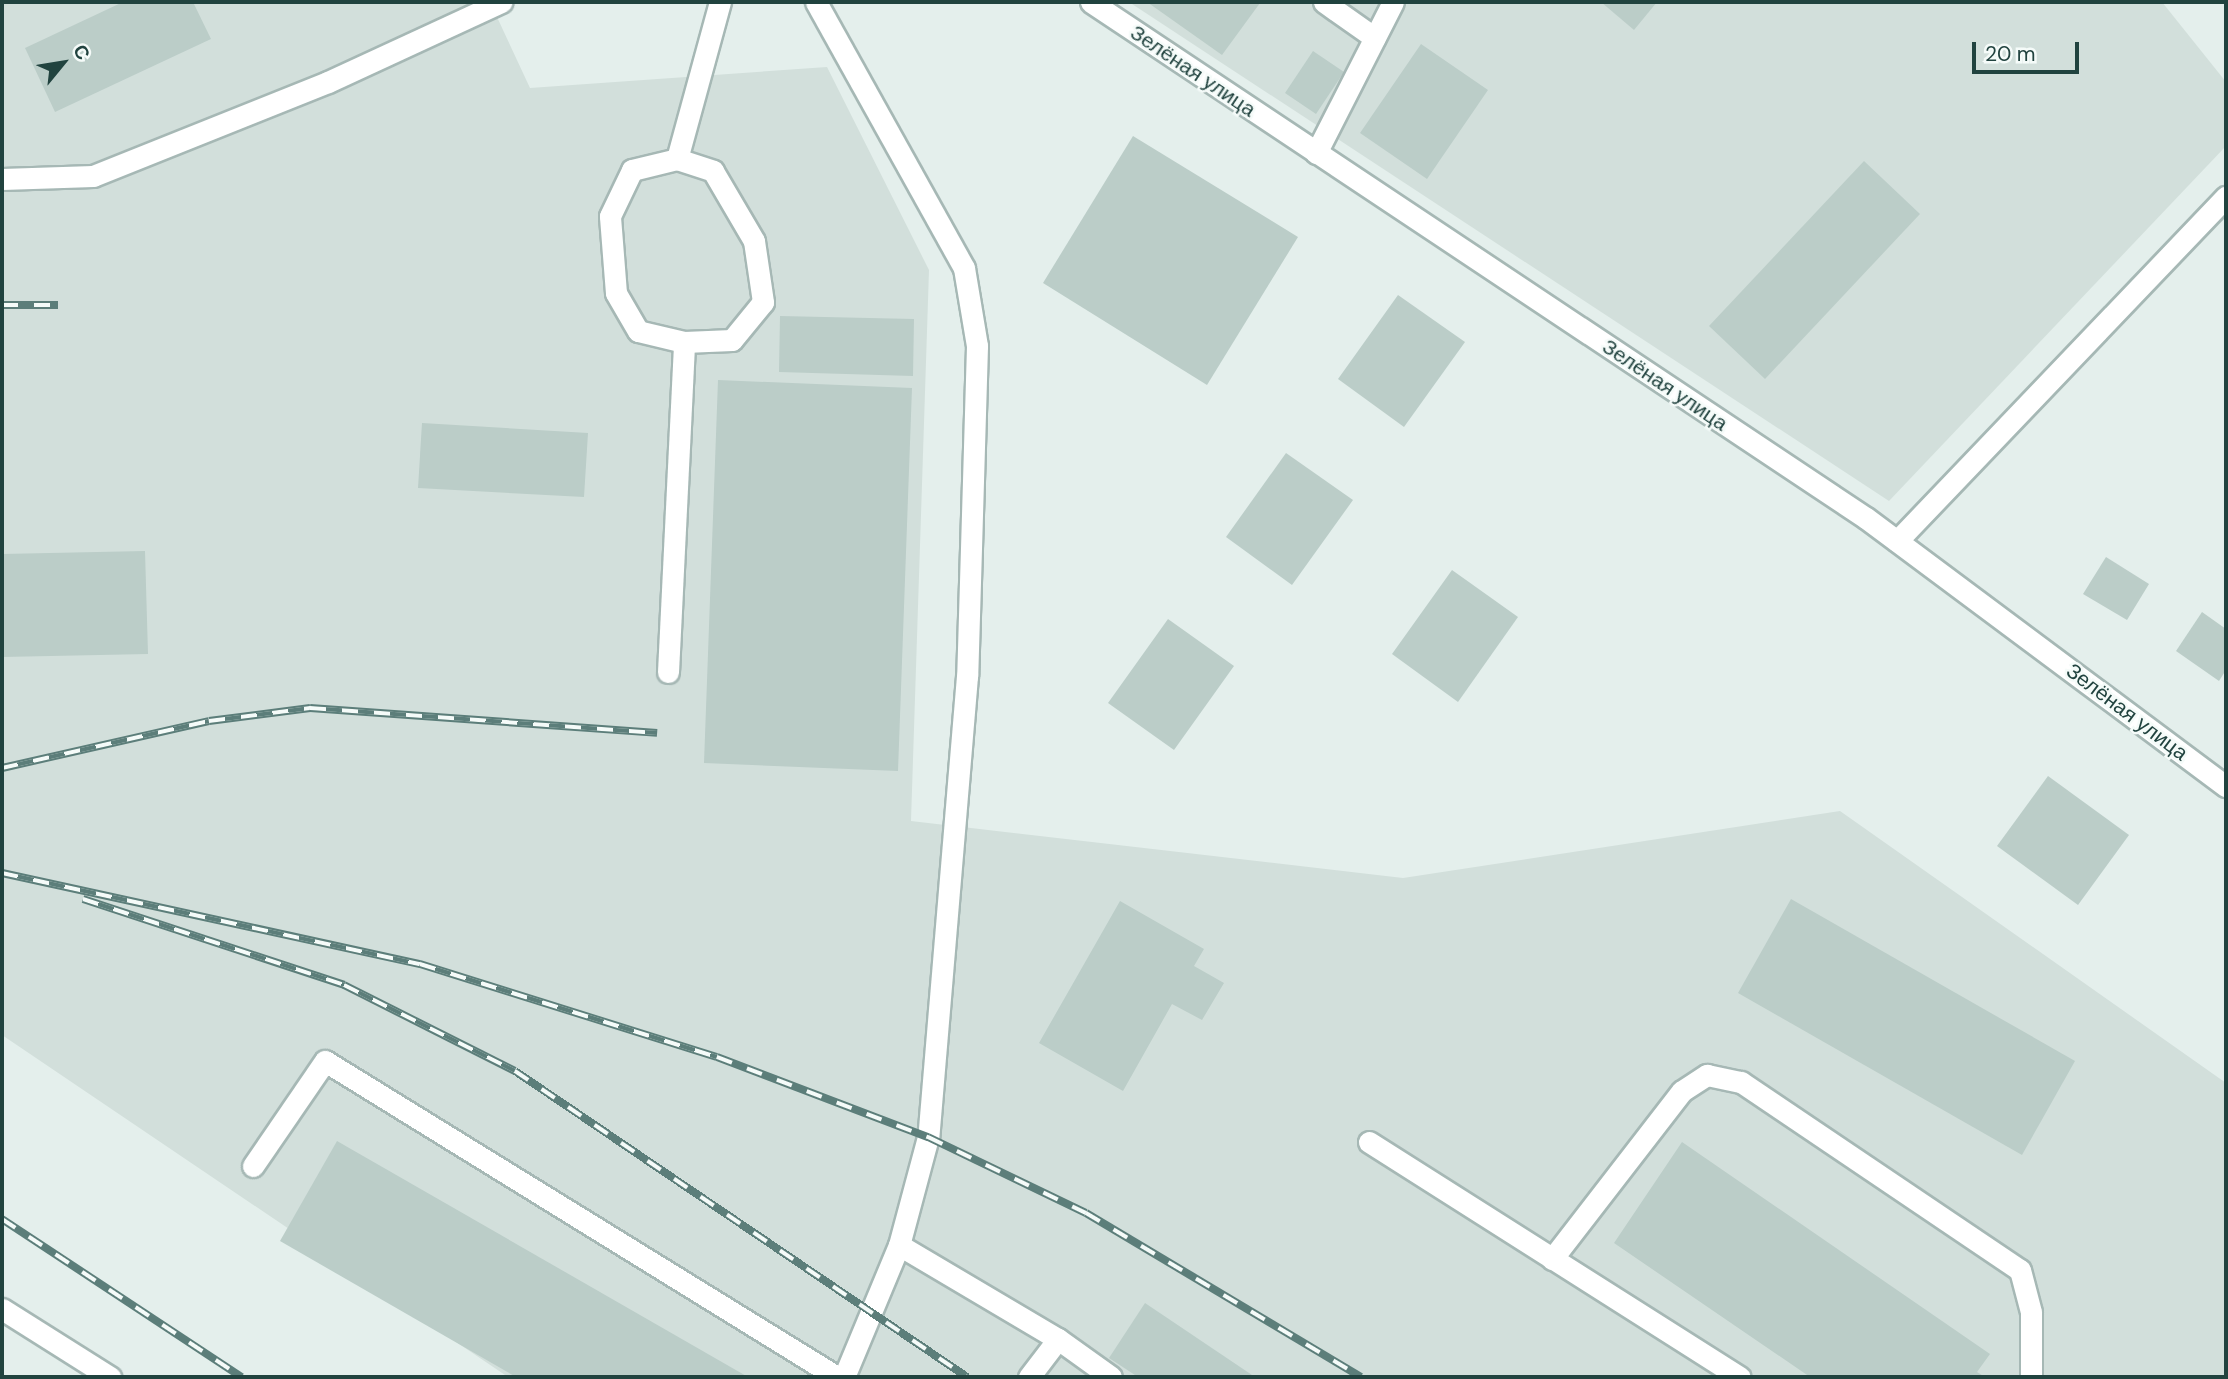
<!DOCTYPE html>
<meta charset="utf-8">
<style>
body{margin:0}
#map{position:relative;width:2228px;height:1379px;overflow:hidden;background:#e4efec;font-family:"DM Sans",sans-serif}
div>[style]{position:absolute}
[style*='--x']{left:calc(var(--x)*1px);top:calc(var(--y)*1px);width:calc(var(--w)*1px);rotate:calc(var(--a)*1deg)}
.built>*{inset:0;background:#d2dfdb}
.building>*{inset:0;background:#bbcdc8}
.roads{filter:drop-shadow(2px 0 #a6b8b5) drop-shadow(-2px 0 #a6b8b5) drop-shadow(0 2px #a6b8b5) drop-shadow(0 -2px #a6b8b5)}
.minor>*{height:21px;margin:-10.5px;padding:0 10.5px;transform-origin:10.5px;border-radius:10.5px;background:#fff}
.rail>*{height:8px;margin-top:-4px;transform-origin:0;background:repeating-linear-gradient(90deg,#f5fbf9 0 16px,#5c7e7a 0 32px);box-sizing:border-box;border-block:2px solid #5c7e7a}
span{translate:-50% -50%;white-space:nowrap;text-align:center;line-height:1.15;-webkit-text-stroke:5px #f5fbf9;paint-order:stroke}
.street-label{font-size:21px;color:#21433f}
.frame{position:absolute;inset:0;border:4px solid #21433f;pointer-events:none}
.north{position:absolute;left:28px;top:28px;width:70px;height:70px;-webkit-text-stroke:5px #f5fbf9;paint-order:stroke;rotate:60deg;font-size:19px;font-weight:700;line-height:28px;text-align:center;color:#21433f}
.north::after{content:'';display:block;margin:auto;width:24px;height:32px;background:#21433f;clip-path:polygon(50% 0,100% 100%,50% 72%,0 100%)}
.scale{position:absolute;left:1972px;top:42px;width:107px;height:32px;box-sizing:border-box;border:4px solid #21433f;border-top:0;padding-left:9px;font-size:21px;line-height:24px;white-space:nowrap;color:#21433f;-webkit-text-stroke:5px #f5fbf9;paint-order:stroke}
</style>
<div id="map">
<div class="built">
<div style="clip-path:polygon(2px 2px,490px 2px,530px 88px,827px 67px,929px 270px,911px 821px,1403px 878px,1840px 811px,2226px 1083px,2226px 1377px,508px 1377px,2px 1035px)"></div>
<div style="clip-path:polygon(1129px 2px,2162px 2px,2226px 82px,2226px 146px,1889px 501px)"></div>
</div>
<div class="building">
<div style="clip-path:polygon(123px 2px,193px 2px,211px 39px,55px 112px,25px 48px)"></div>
<div style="clip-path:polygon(1147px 2px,1258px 2px,1260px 3px,1222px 55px)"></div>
<div style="clip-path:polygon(1601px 2px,1657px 2px,1634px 30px)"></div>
<div style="clip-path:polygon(1421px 44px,1488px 90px,1427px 179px,1360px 133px)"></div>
<div style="clip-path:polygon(1313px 51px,1344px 72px,1316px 114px,1285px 93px)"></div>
<div style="clip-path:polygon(1133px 136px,1298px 237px,1207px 385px,1043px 283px)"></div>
<div style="clip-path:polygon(1864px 161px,1920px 214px,1765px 379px,1709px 326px)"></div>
<div style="clip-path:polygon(1398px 295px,1465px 342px,1404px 427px,1338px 379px)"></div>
<div style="clip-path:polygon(780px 316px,914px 319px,913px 376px,779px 372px)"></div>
<div style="clip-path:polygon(718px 380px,912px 388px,898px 771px,704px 763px)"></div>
<div style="clip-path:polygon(422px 423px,588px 433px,584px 497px,418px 488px)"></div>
<div style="clip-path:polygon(1286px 453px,1353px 500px,1292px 585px,1226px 537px)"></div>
<div style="clip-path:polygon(145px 551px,148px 654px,2px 657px,2px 554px)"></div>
<div style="clip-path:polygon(2106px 557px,2149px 584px,2127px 620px,2083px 594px)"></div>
<div style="clip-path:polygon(1452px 570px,1518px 617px,1458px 702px,1392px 654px)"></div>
<div style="clip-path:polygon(2202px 612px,2226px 629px,2226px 670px,2219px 681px,2176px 651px)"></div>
<div style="clip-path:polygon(1168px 619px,1234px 666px,1174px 750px,1108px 703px)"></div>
<div style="clip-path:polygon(2048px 776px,2129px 835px,2078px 905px,1997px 846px)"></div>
<div style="clip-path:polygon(1791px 899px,2075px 1061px,2022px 1155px,1738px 993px)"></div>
<div style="clip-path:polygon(1120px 901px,1204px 949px,1194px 966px,1224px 983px,1202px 1020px,1172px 1004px,1123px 1091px,1039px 1043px)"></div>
<div style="clip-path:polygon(337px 1141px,748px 1377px,516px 1377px,280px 1241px)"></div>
<div style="clip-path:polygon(1682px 1142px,1990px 1354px,1977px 1372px,1985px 1377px,1810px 1377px,1614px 1243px)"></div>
<div style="clip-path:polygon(1145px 1303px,1255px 1377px,1138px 1377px,1109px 1358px)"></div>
</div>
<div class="roads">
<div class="minor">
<div style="--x:816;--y:2;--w:304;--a:60.9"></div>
<div style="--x:964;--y:268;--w:79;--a:80.5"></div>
<div style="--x:977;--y:346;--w:330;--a:91.7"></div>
<div style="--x:967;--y:676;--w:463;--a:94.8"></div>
<div style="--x:928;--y:1137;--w:112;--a:105"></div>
<div style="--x:899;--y:1245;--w:143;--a:112.6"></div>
<div style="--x:1091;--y:2;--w:931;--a:33.66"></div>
<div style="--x:1866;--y:518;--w:449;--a:36.7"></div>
<div style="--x:1324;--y:2;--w:62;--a:35.2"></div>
<div style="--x:1316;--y:153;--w:169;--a:-63"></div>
<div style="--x:677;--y:159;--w:38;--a:18"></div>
<div style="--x:713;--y:171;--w:81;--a:59.6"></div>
<div style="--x:754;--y:241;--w:62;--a:81.6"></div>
<div style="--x:763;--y:302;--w:49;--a:129.2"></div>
<div style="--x:732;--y:340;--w:48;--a:177.6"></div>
<div style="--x:684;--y:342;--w:47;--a:-166.6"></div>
<div style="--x:638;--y:331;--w:44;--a:-120.1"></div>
<div style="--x:616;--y:293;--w:77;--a:-94.5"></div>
<div style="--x:610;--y:216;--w:51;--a:-64.4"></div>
<div style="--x:632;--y:170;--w:46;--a:-13.7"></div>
<div style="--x:677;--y:159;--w:163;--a:-74.7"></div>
<div style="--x:2;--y:179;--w:91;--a:-1.9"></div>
<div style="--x:93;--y:176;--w:253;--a:-21.8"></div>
<div style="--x:328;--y:82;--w:191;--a:-24.8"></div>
<div style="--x:1897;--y:541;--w:476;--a:-46.3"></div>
<div style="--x:668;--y:672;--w:330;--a:-87.2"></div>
<div style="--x:1369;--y:1142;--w:439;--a:32.4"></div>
<div style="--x:253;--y:1166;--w:127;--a:-55.6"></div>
<div style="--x:325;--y:1061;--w:602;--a:31.68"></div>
<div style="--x:899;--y:1245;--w:185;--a:30.6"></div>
<div style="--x:1058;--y:1339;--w:48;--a:127.3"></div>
<div style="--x:1552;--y:1259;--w:212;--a:-52.3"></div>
<div style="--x:1682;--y:1091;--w:30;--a:-33"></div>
<div style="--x:1707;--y:1075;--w:35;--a:12"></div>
<div style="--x:1741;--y:1082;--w:336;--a:34"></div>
<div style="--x:2020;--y:1270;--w:43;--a:75.3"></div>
<div style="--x:2031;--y:1312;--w:65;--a:90"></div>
<div style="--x:2;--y:1309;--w:128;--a:32.2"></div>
<div style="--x:1058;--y:1339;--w:65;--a:35.6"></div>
</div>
</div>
<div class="rail">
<div style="--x:2;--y:305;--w:56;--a:0"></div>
<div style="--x:2;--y:768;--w:212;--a:-12.8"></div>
<div style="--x:209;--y:721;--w:102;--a:-7.3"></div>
<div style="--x:310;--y:708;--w:348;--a:4.1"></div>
<div style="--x:2;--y:873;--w:428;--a:12.3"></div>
<div style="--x:420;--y:964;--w:311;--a:17.4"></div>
<div style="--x:717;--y:1057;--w:226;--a:20.8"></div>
<div style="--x:928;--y:1137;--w:175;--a:25.7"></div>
<div style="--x:1086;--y:1213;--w:320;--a:30.8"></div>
<div style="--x:83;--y:899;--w:275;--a:18.2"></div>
<div style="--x:344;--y:985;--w:191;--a:26.7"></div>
<div style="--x:515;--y:1071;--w:546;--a:34.1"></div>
<div style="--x:2;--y:1219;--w:287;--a:33.4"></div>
</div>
<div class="street-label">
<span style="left:1193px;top:71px;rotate:34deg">Зелёная улица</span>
<span style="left:1665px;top:385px;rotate:34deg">Зелёная улица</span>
<span style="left:2127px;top:712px;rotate:37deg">Зелёная улица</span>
</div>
<div class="frame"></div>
<div class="north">С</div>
<div class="scale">20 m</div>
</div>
